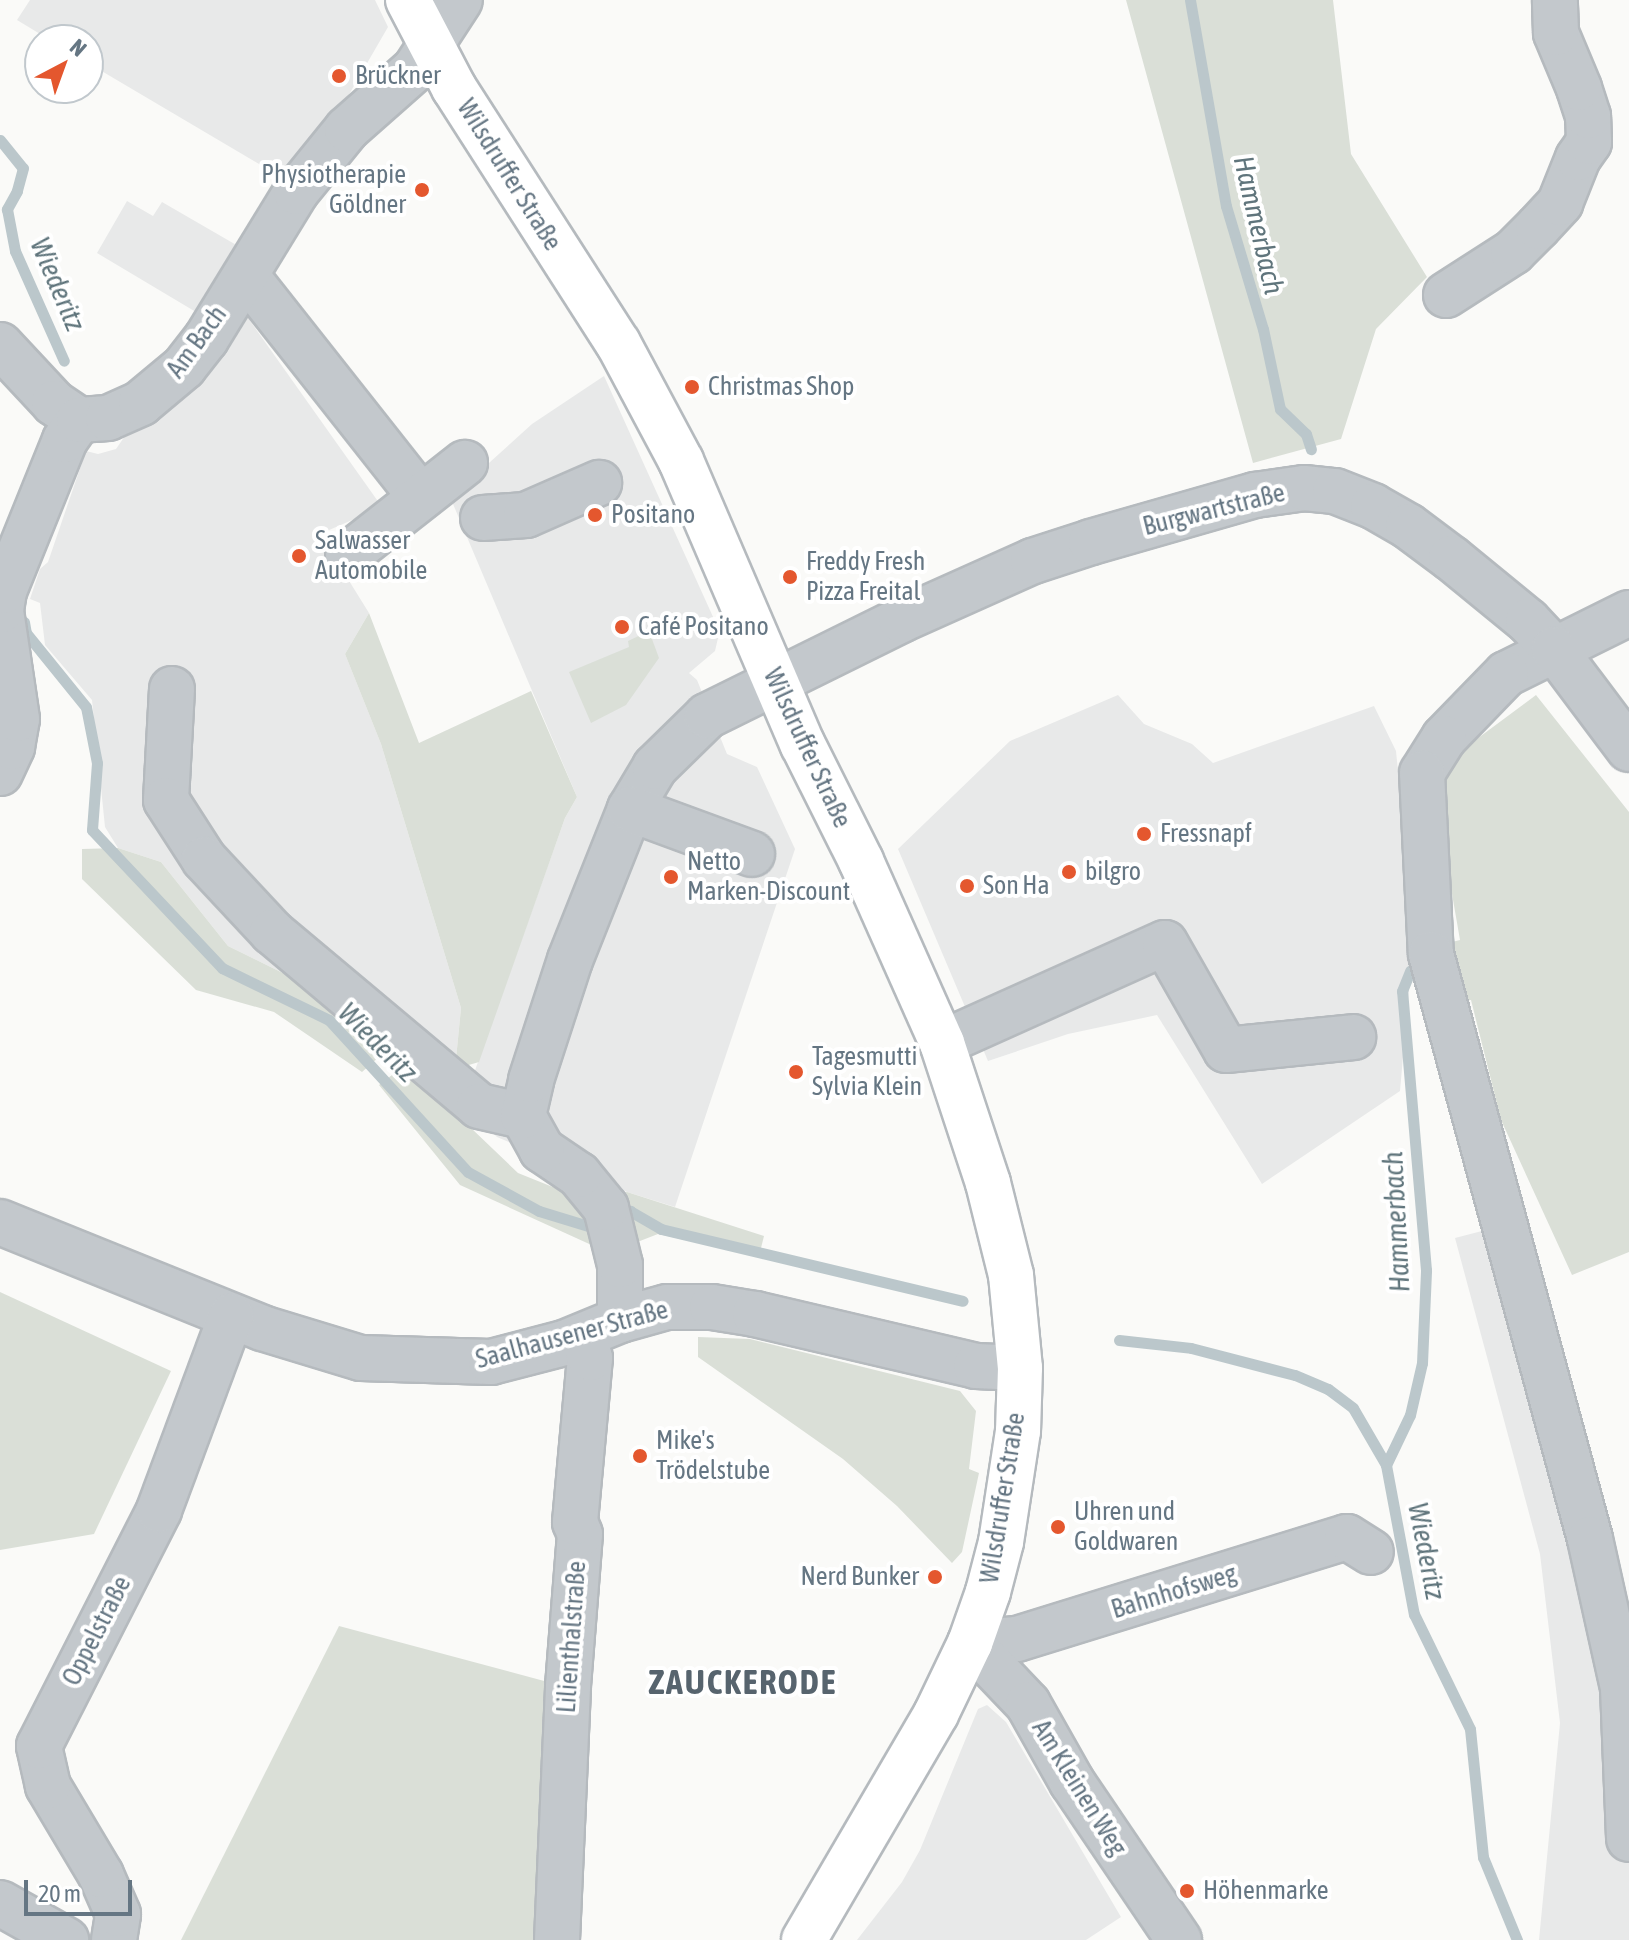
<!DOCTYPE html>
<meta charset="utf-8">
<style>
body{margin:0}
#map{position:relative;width:1629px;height:1940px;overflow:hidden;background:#fafaf8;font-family:"Asap Condensed",sans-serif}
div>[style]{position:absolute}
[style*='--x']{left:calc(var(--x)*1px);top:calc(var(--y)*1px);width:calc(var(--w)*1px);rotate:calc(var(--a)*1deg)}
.built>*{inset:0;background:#e8e9e9}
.green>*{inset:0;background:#dadfd7}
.stream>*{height:11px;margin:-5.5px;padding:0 5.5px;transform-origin:5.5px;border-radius:5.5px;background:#bbc7cb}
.roads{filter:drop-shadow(2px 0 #b5babe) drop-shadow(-2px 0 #b5babe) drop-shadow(0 2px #b5babe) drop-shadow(0 -2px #b5babe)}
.minor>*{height:44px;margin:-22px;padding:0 22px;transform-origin:22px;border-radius:22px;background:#c3c8cc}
.major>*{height:44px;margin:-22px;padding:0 22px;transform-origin:22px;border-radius:22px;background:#fff}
.dots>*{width:22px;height:22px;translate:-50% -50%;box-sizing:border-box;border:4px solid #fff;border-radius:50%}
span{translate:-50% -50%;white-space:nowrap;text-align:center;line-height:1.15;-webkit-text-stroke:8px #fff;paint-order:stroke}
.poi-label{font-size:26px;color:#657683}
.left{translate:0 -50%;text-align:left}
.right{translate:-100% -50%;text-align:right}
.street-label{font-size:26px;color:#657683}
.water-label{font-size:28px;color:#60757c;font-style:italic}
.district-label{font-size:34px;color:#57646e;font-weight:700;letter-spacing:2px}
.north{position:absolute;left:24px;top:24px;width:80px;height:80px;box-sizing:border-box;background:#fff;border:2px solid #c1c8cd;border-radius:50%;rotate:41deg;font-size:22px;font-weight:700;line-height:32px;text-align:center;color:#657683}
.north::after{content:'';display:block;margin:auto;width:28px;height:36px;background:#e4572e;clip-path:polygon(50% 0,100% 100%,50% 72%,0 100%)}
.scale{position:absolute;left:24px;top:1880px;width:108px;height:36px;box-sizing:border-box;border:4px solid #657683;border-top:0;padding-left:10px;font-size:24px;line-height:28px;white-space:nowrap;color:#657683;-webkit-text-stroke:6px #fff;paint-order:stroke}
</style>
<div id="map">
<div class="built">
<div style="clip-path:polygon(30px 0,375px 0,388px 27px,329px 129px,286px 180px,88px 63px,88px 40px,50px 40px,17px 20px)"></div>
<div style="clip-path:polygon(127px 201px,153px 216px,162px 202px,245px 250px,206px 318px,97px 253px)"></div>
<div style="clip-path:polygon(236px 301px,382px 507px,320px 534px,369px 613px,345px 654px,381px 744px,461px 1008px,455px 1069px,406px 1026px,380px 1056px,372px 1042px,307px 985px,228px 946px,161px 862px,118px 848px,105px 827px,92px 700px,45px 645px,40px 603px,30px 599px,40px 569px,48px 562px,86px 451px,98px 454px,116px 449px,138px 417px)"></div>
<div style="clip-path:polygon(604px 376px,714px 619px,718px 638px,715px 651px,689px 673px,697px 680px,727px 754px,757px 767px,795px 849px,675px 1207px,627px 1192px,497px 1137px,463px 1104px,565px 818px,577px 797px,453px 504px,459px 490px,532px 424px)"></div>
<div style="clip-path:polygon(1118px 695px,1144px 724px,1192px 744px,1213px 763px,1374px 706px,1396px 751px,1414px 933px,1400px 1091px,1262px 1184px,1157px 1015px,1068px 1034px,988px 1061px,898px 849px,1010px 741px)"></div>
<div style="clip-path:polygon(1528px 1219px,1629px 1613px,1629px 1940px,1539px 1940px,1560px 1723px,1540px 1554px,1455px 1238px)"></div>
<div style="clip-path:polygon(987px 1705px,1006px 1722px,1121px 1917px,1086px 1940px,857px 1940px,902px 1882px,920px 1850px,978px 1709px)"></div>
</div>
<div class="green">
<div style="clip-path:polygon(1126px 0,1333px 0,1351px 154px,1427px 277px,1376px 329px,1341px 439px,1253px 463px)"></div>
<div style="clip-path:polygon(369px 613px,419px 743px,531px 691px,577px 797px,565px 818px,479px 1062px,455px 1069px,461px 1008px,381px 744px,345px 654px)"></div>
<div style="clip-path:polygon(649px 631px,659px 658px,626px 705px,591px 723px,569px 672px,629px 647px,628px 641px)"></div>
<div style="clip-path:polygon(1536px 695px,1629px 812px,1629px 1252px,1572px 1275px,1501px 1120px,1471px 1000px,1458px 1001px,1448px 943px,1460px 940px,1431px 773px)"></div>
<div style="clip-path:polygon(118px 848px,161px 862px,228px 946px,307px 985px,372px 1042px,380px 1056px,362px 1072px,274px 1012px,196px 990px,82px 879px,82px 849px)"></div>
<div style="clip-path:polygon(405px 1065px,518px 1173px,585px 1200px,627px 1192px,764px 1236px,759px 1256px,658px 1234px,609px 1253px,460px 1185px,379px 1085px)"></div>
<div style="clip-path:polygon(0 1292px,171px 1371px,94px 1534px,0 1550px)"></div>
<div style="clip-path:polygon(698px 1337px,750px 1339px,960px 1391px,976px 1411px,969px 1469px,979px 1473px,962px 1552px,952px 1563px,897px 1506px,843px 1459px,698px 1357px)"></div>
<div style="clip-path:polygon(339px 1626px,559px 1685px,547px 1940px,181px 1940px)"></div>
</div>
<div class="stream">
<div style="--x:1190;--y:0;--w:209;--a:80.1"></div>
<div style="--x:1226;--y:206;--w:128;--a:73.3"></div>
<div style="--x:1263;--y:329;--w:82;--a:78"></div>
<div style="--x:1280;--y:409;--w:36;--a:44"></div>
<div style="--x:1306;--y:434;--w:16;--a:72"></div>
<div style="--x:0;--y:140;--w:36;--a:51"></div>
<div style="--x:23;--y:168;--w:24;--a:105"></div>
<div style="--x:17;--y:191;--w:21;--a:119"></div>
<div style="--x:7;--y:209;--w:43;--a:79.2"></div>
<div style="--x:15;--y:251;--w:120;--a:66"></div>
<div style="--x:24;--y:622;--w:11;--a:80"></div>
<div style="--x:26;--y:633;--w:95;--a:51"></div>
<div style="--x:86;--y:707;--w:57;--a:78.9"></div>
<div style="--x:97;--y:763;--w:67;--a:94.3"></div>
<div style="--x:92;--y:830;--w:190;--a:46.7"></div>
<div style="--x:222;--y:968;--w:119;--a:25.9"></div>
<div style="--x:329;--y:1020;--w:206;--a:47.6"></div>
<div style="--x:468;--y:1172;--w:81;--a:28.8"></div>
<div style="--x:539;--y:1211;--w:59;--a:16.9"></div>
<div style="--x:595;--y:1228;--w:5;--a:-22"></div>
<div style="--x:616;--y:1218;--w:16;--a:-27"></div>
<div style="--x:630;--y:1211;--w:36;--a:30"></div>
<div style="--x:661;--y:1229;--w:310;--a:13.4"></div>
<div style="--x:1119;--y:1340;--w:72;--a:6.3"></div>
<div style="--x:1191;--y:1348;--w:107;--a:14.6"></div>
<div style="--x:1295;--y:1375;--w:36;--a:23"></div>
<div style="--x:1328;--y:1389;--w:31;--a:37"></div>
<div style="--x:1353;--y:1408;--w:66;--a:59.9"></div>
<div style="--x:1386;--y:1465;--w:152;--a:79.4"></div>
<div style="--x:1414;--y:1614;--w:128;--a:64"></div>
<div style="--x:1470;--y:1729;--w:129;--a:84.2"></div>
<div style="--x:1483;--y:1857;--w:90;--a:67.7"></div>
<div style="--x:1386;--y:1465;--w:55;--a:-64.4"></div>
<div style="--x:1410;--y:1415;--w:53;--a:-77"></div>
<div style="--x:1422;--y:1363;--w:93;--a:-87.5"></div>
<div style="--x:1426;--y:1270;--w:280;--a:-94.9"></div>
<div style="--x:1402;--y:991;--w:22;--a:-68"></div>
</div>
<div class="roads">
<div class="minor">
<div style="--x:251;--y:282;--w:274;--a:51.7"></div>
<div style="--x:1446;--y:295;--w:80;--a:-32.7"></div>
<div style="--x:1513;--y:252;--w:35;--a:-45"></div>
<div style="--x:1538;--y:227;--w:33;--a:-47"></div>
<div style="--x:1560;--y:203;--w:48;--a:-68.2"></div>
<div style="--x:1578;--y:158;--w:19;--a:-55"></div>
<div style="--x:1589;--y:142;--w:26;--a:-92"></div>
<div style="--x:1588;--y:116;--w:29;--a:-108"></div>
<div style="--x:1579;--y:88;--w:60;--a:-112.7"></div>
<div style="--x:1556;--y:33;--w:33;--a:-92"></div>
<div style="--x:0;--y:345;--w:79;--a:47"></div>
<div style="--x:54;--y:403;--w:30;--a:34"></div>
<div style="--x:483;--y:518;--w:43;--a:-4"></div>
<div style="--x:526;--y:515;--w:80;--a:-23.7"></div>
<div style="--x:348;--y:555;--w:149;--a:-38.2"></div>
<div style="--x:1629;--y:613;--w:137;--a:153.6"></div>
<div style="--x:1506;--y:674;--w:89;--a:134.1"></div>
<div style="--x:1444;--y:738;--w:41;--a:122.2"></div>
<div style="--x:1422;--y:773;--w:181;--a:87.2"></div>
<div style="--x:1431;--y:954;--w:606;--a:74.79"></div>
<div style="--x:1590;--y:1539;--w:153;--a:77.5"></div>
<div style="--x:1623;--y:1688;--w:151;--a:87.7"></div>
<div style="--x:172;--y:689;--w:111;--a:93.1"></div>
<div style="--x:166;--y:800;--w:70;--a:57.2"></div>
<div style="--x:204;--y:859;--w:100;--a:47"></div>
<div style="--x:272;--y:932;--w:270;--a:40"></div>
<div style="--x:479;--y:1106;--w:45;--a:12.8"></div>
<div style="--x:0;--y:773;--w:29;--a:-65"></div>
<div style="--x:12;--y:747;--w:28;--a:-80"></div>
<div style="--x:17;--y:719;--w:110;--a:-98.4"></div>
<div style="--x:1;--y:610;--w:19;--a:-81"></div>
<div style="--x:4;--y:591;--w:163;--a:-68"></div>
<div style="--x:65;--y:440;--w:24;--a:-55"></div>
<div style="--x:79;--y:420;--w:29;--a:-4"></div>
<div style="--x:108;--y:418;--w:36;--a:-24"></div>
<div style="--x:141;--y:403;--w:56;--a:-39.9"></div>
<div style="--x:184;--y:367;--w:36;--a:-52"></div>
<div style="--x:206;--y:339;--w:172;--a:-58.5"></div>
<div style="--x:296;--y:192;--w:81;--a:-51"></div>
<div style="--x:347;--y:129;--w:91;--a:-41.4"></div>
<div style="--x:415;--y:69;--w:82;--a:-56.9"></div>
<div style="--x:630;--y:809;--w:49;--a:-59.2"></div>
<div style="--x:655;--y:767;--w:73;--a:-44.4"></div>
<div style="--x:707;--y:716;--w:216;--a:-26.3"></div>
<div style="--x:901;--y:620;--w:145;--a:-24.1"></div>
<div style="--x:1033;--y:561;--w:61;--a:-18.1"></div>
<div style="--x:1091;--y:542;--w:171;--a:-16"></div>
<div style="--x:1255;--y:495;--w:49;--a:-8.1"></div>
<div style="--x:1304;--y:488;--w:31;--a:6"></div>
<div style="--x:1335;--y:491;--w:41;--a:21.5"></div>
<div style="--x:1373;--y:506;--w:40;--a:29.7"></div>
<div style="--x:1408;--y:526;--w:54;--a:36.7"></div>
<div style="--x:1451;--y:558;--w:99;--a:39.3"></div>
<div style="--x:1528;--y:621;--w:38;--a:47"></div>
<div style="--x:1554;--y:649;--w:125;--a:53.1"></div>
<div style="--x:942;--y:1043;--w:244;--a:-24.2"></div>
<div style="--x:1165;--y:943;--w:123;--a:60.3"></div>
<div style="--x:1226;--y:1050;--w:128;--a:-5.8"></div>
<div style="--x:0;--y:1222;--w:283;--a:22"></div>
<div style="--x:262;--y:1328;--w:103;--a:16.9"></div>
<div style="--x:361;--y:1358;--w:130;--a:1.8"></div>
<div style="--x:491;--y:1362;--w:75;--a:-14.6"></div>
<div style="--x:564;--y:1343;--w:61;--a:-22.3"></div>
<div style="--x:620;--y:1320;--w:49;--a:-15.5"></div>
<div style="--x:667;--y:1307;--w:45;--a:0"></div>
<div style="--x:712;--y:1307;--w:44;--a:9.2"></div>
<div style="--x:755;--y:1314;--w:227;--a:13.2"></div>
<div style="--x:976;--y:1366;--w:44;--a:2.6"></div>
<div style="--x:620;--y:1320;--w:55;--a:-90"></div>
<div style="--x:620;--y:1265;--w:59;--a:-103.8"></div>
<div style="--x:606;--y:1208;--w:43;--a:-129.3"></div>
<div style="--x:579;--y:1175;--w:45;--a:-146"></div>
<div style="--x:542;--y:1150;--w:39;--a:-119"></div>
<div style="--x:523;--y:1116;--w:37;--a:-77"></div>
<div style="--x:531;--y:1080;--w:126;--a:-72"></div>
<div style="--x:570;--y:960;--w:162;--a:-68.3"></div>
<div style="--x:630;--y:809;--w:130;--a:20.2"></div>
<div style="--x:970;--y:1643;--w:47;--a:-4.9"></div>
<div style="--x:1017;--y:1639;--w:345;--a:-17.2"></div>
<div style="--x:1347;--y:1537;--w:28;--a:32"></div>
<div style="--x:970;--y:1643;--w:84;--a:46.4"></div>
<div style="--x:1028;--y:1704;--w:90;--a:60.6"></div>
<div style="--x:1072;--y:1782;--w:191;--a:55.9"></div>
<div style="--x:0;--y:1903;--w:76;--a:29.3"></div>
<div style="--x:114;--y:1940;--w:26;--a:-81"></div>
<div style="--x:118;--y:1914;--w:43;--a:-113.6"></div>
<div style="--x:101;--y:1875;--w:104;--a:-120.8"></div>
<div style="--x:48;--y:1786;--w:41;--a:-102.7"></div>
<div style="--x:39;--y:1746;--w:265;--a:-63"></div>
<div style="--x:159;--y:1510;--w:207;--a:-69.6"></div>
<div style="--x:557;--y:1940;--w:254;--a:-87.5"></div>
<div style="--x:568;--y:1686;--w:152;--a:-85.5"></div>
<div style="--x:580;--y:1534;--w:13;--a:-113"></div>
<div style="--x:575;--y:1522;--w:165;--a:-84.8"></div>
<div style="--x:590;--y:1358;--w:22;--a:-106"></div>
</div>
<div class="major">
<div style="--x:408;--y:0;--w:99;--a:62.4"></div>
<div style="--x:454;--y:88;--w:303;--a:57.3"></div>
<div style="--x:618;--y:343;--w:134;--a:61.9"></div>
<div style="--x:681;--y:461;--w:309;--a:66.8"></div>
<div style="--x:803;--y:745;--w:130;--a:63.4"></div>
<div style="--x:861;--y:861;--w:199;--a:66"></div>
<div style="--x:942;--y:1043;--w:147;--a:71.8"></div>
<div style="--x:988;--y:1183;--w:95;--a:76"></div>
<div style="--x:1011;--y:1275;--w:93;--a:84.5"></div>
<div style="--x:1020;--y:1368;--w:63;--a:91.8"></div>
<div style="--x:1018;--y:1431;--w:112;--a:98.7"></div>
<div style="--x:1001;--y:1542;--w:52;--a:104.6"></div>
<div style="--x:988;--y:1592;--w:54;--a:109.4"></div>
<div style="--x:970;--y:1643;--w:79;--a:115.6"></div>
<div style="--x:936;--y:1714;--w:262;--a:120.3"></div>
</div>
</div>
<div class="dots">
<div style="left:339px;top:76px;background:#e4572e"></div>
<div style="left:422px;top:190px;background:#e4572e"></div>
<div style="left:692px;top:387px;background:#e4572e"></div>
<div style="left:595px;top:515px;background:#e4572e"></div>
<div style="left:299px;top:556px;background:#e4572e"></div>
<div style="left:790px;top:577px;background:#e4572e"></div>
<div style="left:622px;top:627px;background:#e4572e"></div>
<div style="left:1144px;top:834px;background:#e4572e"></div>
<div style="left:1069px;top:872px;background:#e4572e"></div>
<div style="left:671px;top:877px;background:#e4572e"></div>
<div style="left:967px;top:886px;background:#e4572e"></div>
<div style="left:796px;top:1072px;background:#e4572e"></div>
<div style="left:640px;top:1456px;background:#e4572e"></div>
<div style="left:1058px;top:1527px;background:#e4572e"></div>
<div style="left:935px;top:1577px;background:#e4572e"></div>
<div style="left:1187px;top:1891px;background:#e4572e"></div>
</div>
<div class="poi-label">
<span class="left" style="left:355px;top:76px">Brückner</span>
<span class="right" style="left:406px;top:190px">Physiotherapie<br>Göldner</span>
<span class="left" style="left:708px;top:387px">Christmas Shop</span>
<span class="left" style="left:611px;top:515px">Positano</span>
<span class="left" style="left:315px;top:556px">Salwasser<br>Automobile</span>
<span class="left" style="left:806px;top:577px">Freddy Fresh<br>Pizza Freital</span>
<span class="left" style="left:638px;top:627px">Café Positano</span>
<span class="left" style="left:1160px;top:834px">Fressnapf</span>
<span class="left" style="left:687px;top:877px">Netto<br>Marken-Discount</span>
<span class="left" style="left:1085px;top:872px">bilgro</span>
<span class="left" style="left:983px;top:886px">Son Ha</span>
<span class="left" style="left:812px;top:1072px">Tagesmutti<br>Sylvia Klein</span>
<span class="left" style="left:656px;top:1456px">Mike's<br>Trödelstube</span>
<span class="left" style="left:1074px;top:1527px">Uhren und<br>Goldwaren</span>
<span class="right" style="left:919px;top:1577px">Nerd Bunker</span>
<span class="left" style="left:1203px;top:1891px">Höhenmarke</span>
</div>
<div class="street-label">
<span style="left:509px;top:175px;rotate:58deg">Wilsdruffer Straße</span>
<span style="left:197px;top:342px;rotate:-54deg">Am Bach</span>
<span style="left:1214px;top:510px;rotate:-14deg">Burgwartstraße</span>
<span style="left:807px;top:748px;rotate:65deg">Wilsdruffer Straße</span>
<span style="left:572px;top:1335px;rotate:-15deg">Saalhausener Straße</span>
<span style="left:1003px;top:1498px;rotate:-81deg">Wilsdruffer Straße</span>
<span style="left:1174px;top:1592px;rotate:-17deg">Bahnhofsweg</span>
<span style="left:97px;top:1631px;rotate:-63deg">Oppelstraße</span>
<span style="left:572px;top:1637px;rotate:-86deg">Lilienthalstraße</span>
<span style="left:1079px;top:1788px;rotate:58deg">Am Kleinen Weg</span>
</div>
<div class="water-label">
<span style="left:1259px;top:225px;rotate:77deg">Hammerbach</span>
<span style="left:58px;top:284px;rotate:67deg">Wiederitz</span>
<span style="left:378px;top:1042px;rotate:45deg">Wiederitz</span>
<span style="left:1396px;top:1222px;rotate:-93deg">Hammerbach</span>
<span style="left:1427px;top:1551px;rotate:79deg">Wiederitz</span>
</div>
<div class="district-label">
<span style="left:743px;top:1682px">ZAUCKERODE</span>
</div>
<div class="north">N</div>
<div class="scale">20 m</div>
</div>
